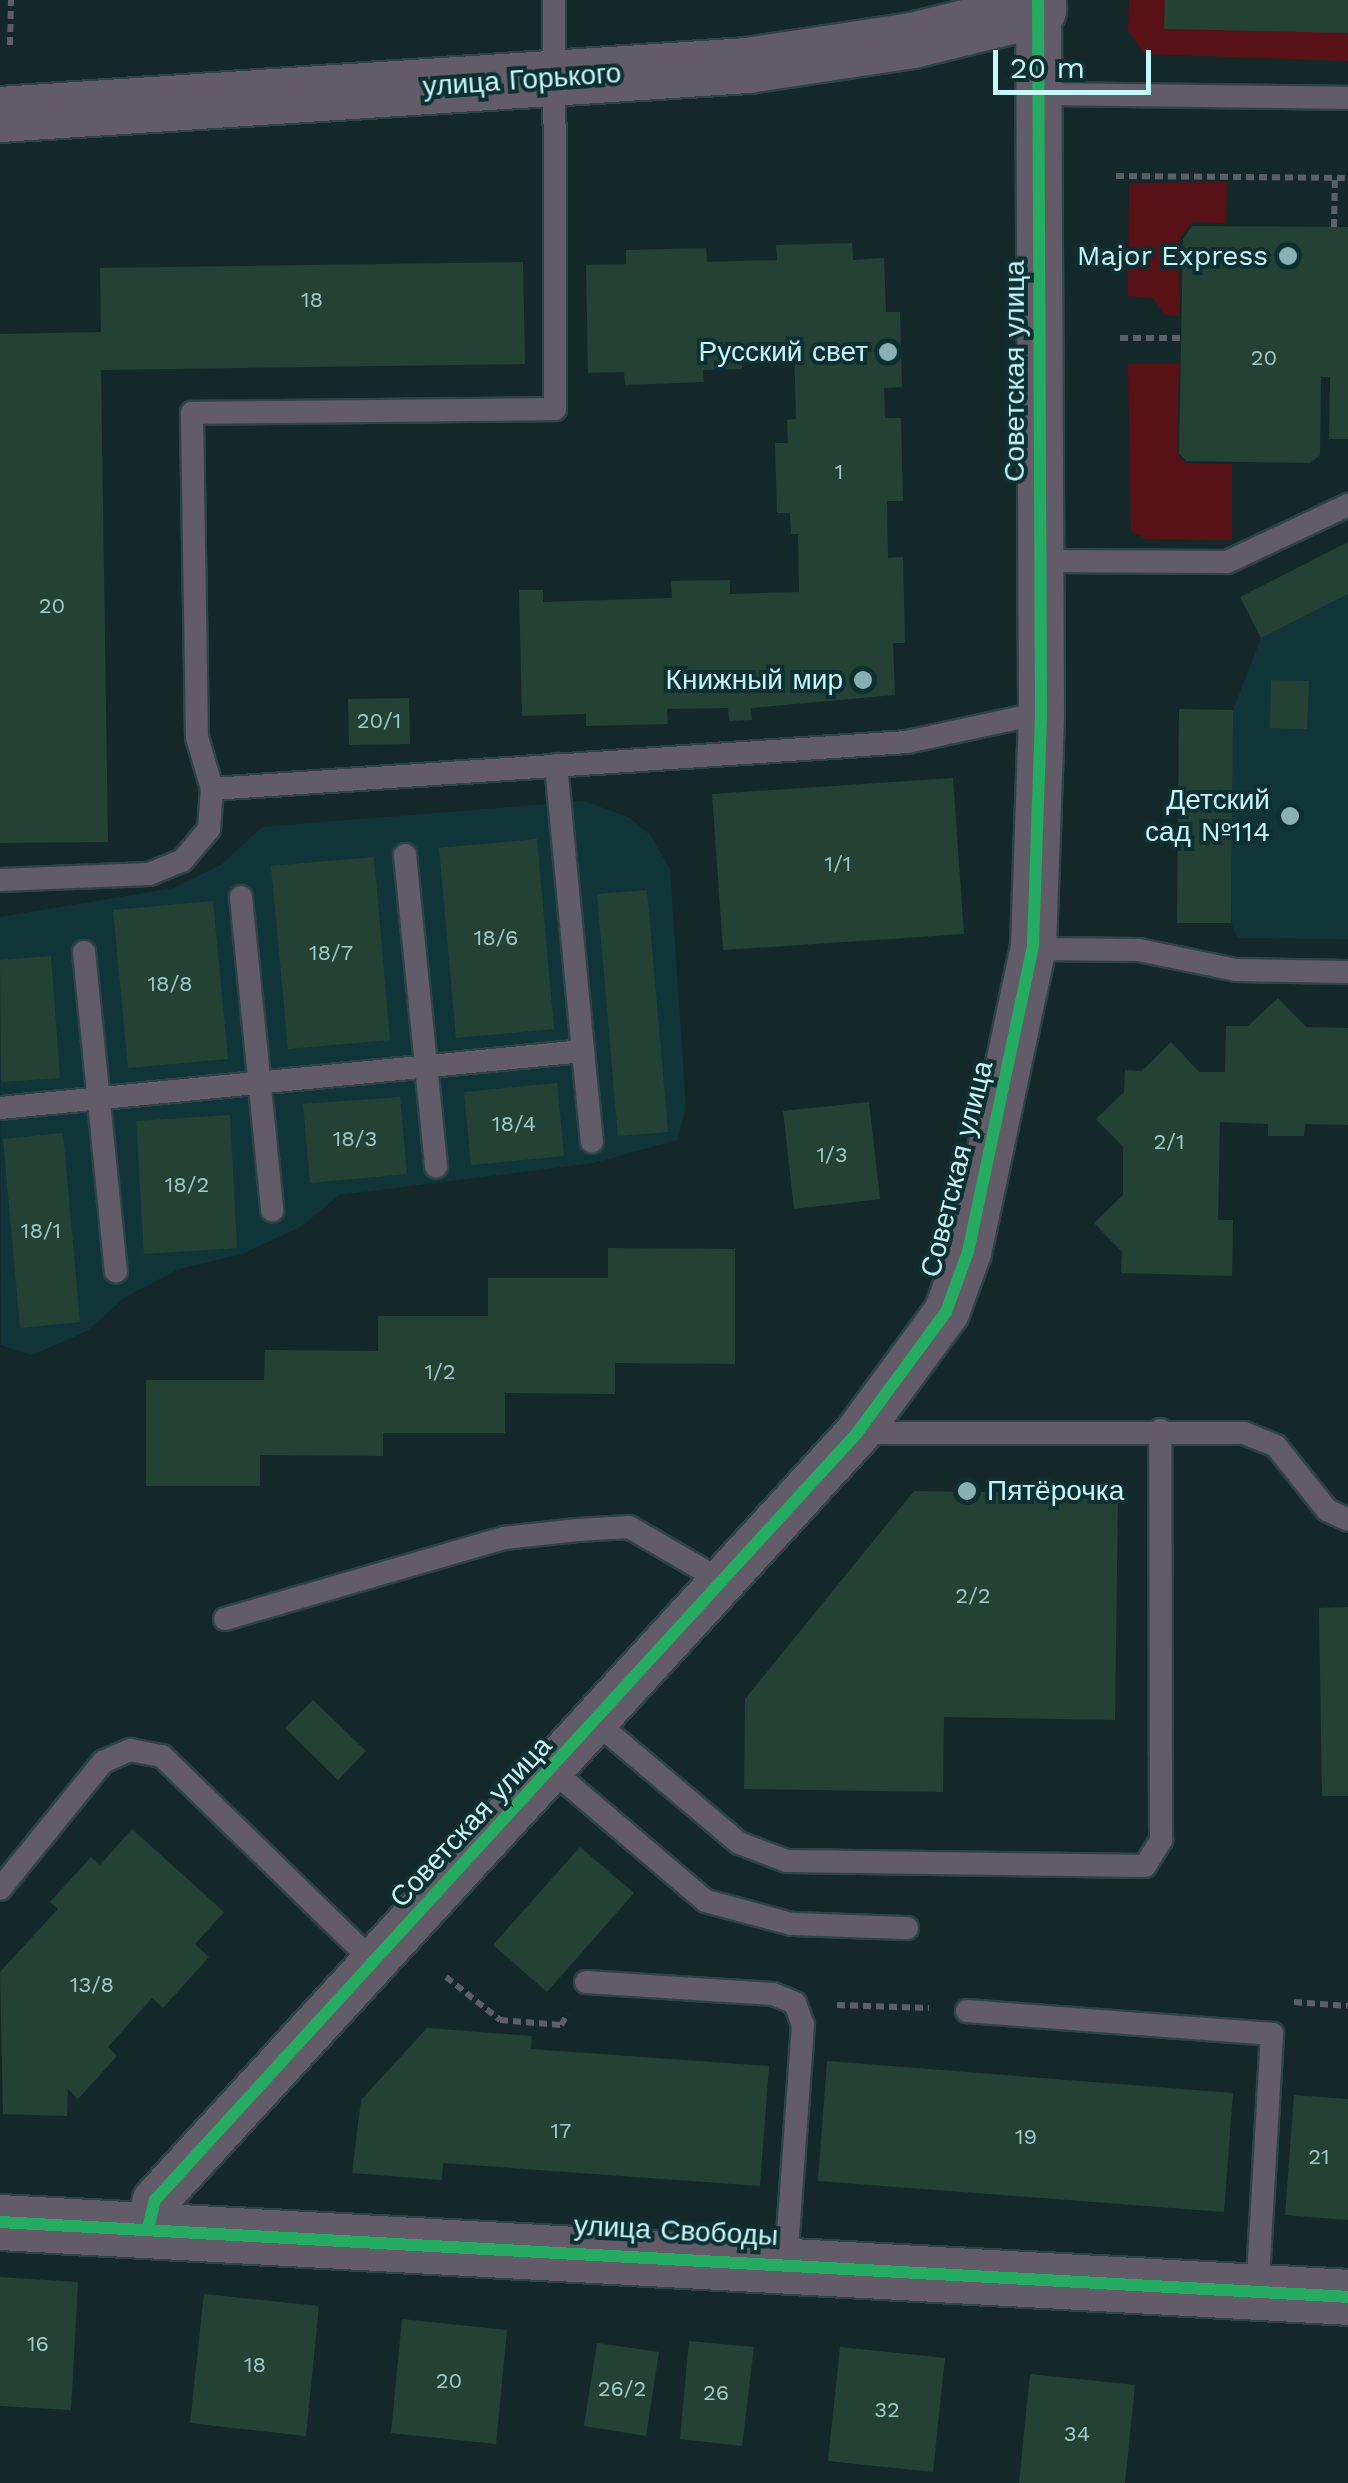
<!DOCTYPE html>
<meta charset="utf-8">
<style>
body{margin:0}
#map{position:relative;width:1348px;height:2483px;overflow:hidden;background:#14282a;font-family:"Work Sans",sans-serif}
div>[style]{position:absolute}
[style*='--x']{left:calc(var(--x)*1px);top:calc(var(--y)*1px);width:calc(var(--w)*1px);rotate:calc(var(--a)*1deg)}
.built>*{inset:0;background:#103539}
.green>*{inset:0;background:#581217}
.building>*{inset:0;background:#244234}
.path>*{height:6px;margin-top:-3px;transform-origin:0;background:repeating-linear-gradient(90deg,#5d5f68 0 8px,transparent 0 13px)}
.roads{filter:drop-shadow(2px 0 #2f4346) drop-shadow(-2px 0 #2f4346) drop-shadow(0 2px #2f4346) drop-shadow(0 -2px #2f4346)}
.service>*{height:22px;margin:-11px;padding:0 11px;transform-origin:11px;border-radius:11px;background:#625c69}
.minor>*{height:45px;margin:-22.5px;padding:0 22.5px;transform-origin:22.5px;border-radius:22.5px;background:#625c69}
.tertiary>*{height:55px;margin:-27.5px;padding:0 27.5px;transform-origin:27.5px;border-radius:27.5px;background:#625c69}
.cycleway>*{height:12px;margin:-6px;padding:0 6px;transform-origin:6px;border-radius:6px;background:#26ab63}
.dots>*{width:28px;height:28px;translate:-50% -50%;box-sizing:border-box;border:5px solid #0c2f32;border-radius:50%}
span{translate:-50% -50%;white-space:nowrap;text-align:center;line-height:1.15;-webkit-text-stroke:8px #0c2f32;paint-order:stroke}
.number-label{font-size:22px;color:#9ecaca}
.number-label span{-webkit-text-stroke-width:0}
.street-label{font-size:28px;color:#c6f7fc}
.poi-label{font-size:28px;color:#c6f7fc}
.right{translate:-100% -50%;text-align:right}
.left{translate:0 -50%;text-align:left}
.scale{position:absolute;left:993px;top:50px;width:158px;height:45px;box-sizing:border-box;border:5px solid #c6f7fc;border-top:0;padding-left:12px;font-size:30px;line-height:35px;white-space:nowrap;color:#c6f7fc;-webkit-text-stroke:8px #0c2f32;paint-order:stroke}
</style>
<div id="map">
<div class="built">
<div style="clip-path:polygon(1348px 594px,1348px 939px,1238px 938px,1231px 923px,1233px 710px,1261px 638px)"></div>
<div style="clip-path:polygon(584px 801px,630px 818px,651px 836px,670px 869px,686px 1108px,677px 1140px,593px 1163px,339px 1195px,302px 1226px,242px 1254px,179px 1269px,125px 1297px,87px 1331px,32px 1355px,1px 1345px,0 917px,173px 888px,221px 865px,262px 827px)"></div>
</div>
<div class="green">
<div style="clip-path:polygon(1129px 0,1165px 0,1165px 29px,1348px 32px,1348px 61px,1145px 54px,1128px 31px)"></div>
<div style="clip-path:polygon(1227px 182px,1226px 223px,1192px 222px,1180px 238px,1179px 316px,1165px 315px,1153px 298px,1128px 296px,1129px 183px)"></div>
<div style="clip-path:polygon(1128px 364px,1179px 364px,1177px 454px,1186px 463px,1232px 464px,1232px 540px,1146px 539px,1131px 531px)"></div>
</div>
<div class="building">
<div style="clip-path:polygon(1165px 0,1348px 0,1348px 33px,1164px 29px)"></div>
<div style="clip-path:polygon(1192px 226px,1348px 227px,1348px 439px,1329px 439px,1330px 377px,1321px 377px,1320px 455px,1310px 463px,1186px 461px,1179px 453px,1183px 239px)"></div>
<div style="clip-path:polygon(852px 243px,853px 260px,884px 258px,886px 312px,900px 312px,902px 387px,884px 388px,885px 418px,901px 418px,903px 501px,887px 501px,888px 558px,903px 557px,905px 643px,893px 643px,895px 695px,751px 708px,752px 720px,729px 721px,728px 708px,667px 709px,668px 724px,586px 726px,586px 714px,522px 716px,519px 590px,543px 590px,543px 602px,672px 598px,671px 581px,730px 580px,730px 594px,799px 592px,798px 534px,791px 534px,790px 513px,777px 513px,775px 443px,788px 443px,787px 420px,796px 419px,794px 347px,771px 348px,771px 357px,742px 358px,742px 369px,703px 370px,704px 382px,625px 385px,624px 372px,588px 373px,586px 265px,626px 264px,626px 250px,706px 248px,707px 262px,777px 260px,776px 245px)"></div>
<div style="clip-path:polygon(523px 262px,525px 364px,101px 370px,108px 842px,0 843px,0 334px,101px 332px,100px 268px)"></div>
<div style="clip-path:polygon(1348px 542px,1348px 594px,1261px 638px,1240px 597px)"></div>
<div style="clip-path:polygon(1271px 680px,1309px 681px,1307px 729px,1270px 728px)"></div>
<div style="clip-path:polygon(409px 698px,410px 744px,349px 745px,348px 699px)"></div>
<div style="clip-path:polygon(1179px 709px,1233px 710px,1231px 923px,1177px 923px)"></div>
<div style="clip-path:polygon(953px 778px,964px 934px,723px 950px,712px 794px)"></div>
<div style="clip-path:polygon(537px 839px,554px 1029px,456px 1038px,439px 848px)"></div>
<div style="clip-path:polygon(374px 857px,390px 1040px,288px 1049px,271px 866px)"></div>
<div style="clip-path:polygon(647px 890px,668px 1132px,618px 1136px,597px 894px)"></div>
<div style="clip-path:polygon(213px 901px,228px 1059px,128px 1068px,113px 910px)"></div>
<div style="clip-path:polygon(51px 956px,60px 1078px,1px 1082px,0 960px)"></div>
<div style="clip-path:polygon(1278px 998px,1306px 1027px,1348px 1028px,1348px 1125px,1305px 1124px,1304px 1136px,1268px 1136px,1268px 1124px,1220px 1122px,1218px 1220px,1233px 1220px,1232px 1276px,1121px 1273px,1122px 1252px,1094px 1223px,1123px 1195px,1123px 1147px,1096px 1119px,1124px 1092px,1125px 1070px,1142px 1071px,1171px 1042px,1199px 1072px,1225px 1072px,1226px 1026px,1248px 1026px)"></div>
<div style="clip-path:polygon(557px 1083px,564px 1156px,471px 1165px,464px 1092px)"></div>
<div style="clip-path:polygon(400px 1097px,407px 1174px,310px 1183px,303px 1104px)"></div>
<div style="clip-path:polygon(869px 1102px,880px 1199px,794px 1209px,783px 1111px)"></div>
<div style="clip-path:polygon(230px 1115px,237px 1248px,144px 1254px,136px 1121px)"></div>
<div style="clip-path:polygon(63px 1133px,80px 1322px,20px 1328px,3px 1139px)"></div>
<div style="clip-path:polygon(608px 1248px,735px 1249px,735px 1364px,615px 1363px,615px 1394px,505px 1393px,505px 1433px,383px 1433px,383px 1456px,260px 1455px,260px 1486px,146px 1486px,146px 1380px,264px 1380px,265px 1350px,378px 1351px,378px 1316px,488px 1316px,488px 1278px,608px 1278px)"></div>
<div style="clip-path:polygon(914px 1491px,1118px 1494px,1115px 1720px,944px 1717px,943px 1792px,744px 1789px,745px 1699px)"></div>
<div style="clip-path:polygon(1348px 1607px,1348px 1796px,1322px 1796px,1319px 1608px)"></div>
<div style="clip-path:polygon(313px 1700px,366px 1751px,338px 1780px,285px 1728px)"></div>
<div style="clip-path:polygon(132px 1829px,224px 1912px,195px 1944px,209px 1957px,163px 2008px,152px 1998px,108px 2047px,117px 2056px,78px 2099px,68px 2089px,67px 2116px,3px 2114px,0 1972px,58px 1909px,50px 1902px,91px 1857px,100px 1865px)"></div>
<div style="clip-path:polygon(580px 1847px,634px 1893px,547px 1992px,493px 1945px)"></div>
<div style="clip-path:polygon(427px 2028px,532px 2036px,531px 2049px,769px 2066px,760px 2186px,443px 2163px,442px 2180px,352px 2173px,361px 2100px)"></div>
<div style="clip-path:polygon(827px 2061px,1233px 2093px,1224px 2212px,818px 2181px)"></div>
<div style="clip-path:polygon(1294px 2095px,1348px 2099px,1348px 2220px,1285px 2215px)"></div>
<div style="clip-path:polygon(0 2277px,78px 2282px,71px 2410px,0 2406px)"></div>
<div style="clip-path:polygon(204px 2294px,319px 2306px,306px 2436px,190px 2423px)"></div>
<div style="clip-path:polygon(402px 2319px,507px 2330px,496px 2444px,391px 2433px)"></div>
<div style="clip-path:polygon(689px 2341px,754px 2347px,742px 2446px,680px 2439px)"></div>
<div style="clip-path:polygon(597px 2343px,659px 2352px,646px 2436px,584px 2426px)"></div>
<div style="clip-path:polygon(840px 2347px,945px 2358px,933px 2472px,828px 2461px)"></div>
<div style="clip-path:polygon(1030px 2374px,1135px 2385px,1125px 2483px,1019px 2483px)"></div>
</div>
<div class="path">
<div style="--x:10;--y:45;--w:45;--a:-88.7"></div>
<div style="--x:1116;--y:176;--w:232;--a:0.5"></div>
<div style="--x:1334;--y:227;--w:50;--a:-88.9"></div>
<div style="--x:1120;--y:338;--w:61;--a:0"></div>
<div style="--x:446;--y:1977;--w:69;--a:38.5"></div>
<div style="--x:500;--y:2020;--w:61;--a:4.7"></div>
<div style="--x:561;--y:2025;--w:13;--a:-58"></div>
<div style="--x:1294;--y:2002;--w:54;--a:4.2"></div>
<div style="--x:837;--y:2005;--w:92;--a:1.9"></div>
</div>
<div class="roads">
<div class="service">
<div style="--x:1039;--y:94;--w:309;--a:0.7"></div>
<div style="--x:1041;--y:561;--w:186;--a:0.3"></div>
<div style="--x:1227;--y:562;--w:134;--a:-25.2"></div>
<div style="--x:556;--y:765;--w:287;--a:84.6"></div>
<div style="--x:212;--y:789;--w:54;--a:-106.1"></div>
<div style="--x:197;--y:737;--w:324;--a:-90.9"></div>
<div style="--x:192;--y:413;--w:363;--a:-0.6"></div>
<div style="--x:555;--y:409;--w:409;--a:-90.1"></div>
<div style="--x:405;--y:855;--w:313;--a:84.3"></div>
<div style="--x:0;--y:880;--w:149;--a:-2.3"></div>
<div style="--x:149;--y:874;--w:35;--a:-22"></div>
<div style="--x:182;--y:861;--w:42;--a:-49.8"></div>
<div style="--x:209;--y:829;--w:40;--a:-85.7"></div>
<div style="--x:212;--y:789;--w:697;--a:-3.87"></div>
<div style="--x:907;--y:742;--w:137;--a:-12.2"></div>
<div style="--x:241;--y:897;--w:315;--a:84.3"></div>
<div style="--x:1032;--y:949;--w:107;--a:0.5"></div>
<div style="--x:1139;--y:950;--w:99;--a:11.7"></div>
<div style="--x:1236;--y:970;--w:112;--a:1"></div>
<div style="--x:84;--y:952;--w:321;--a:84.3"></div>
<div style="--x:0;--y:1108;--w:586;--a:-5.58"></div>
<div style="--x:583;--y:1051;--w:91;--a:84.4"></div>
<div style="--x:857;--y:1433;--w:387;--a:0"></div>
<div style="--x:1244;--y:1433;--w:35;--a:22"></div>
<div style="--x:1276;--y:1446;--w:82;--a:51.4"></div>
<div style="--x:1327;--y:1510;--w:23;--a:25"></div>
<div style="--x:225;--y:1619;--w:291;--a:-16.2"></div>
<div style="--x:504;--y:1538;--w:74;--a:-6.2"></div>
<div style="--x:578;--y:1530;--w:51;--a:-3.4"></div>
<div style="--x:629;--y:1527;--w:110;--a:30.1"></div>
<div style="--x:597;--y:1723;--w:186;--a:40.2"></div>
<div style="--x:739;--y:1843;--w:51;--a:20.6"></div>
<div style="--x:787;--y:1861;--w:358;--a:0.8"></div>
<div style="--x:1145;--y:1866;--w:31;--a:-58"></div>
<div style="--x:1161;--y:1840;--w:410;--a:-90.1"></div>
<div style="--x:553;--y:1771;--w:201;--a:40.4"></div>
<div style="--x:706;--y:1901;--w:89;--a:15"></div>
<div style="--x:792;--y:1924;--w:115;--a:2"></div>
<div style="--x:0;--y:1889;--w:164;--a:-51"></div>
<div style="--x:103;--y:1762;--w:30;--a:-24"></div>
<div style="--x:130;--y:1750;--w:33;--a:11"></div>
<div style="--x:162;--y:1756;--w:297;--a:44.2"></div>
<div style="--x:586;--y:1982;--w:187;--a:3.7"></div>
<div style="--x:773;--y:1994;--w:24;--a:22"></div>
<div style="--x:795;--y:2003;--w:23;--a:70"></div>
<div style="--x:803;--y:2025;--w:238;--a:94.1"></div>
<div style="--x:967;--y:2011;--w:306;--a:4.3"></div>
<div style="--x:1272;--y:2034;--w:258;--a:93.3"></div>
</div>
<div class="minor">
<div style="--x:148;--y:2228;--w:29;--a:-76"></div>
<div style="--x:155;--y:2200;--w:1040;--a:-47.53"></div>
<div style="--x:857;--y:1433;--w:150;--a:-53.7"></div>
<div style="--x:946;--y:1312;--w:64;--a:-69.9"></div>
<div style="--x:968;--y:1252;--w:314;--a:-78"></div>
<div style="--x:1033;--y:945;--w:232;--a:-88"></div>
<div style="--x:1041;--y:713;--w:704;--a:-90.24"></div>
</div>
<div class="tertiary">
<div style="--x:0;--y:114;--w:749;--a:-3.75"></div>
<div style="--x:747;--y:65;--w:167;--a:-8.6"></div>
<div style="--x:912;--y:40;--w:130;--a:-13.8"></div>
<div style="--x:1038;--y:9;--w:9;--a:-90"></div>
<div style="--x:0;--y:2222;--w:1350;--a:3.18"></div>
</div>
</div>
<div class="cycleway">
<div style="--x:0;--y:2222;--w:1350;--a:3.18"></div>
<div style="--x:148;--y:2228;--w:29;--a:-76"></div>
<div style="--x:155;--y:2200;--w:1040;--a:-47.53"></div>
<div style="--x:857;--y:1433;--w:150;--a:-53.7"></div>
<div style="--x:946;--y:1312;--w:64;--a:-69.9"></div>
<div style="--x:968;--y:1252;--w:314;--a:-78"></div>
<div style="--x:1033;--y:945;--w:232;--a:-88"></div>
<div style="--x:1041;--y:713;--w:713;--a:-90.24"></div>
</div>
<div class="dots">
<div style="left:1288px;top:256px;background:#88afb2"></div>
<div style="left:888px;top:352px;background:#88afb2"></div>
<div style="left:863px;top:680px;background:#88afb2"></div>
<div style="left:1290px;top:816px;background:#88afb2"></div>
<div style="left:967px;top:1491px;background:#88afb2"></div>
</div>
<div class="number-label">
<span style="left:312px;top:300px">18</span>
<span style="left:1264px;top:358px">20</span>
<span style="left:839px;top:472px">1</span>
<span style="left:52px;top:606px">20</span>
<span style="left:379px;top:721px">20/1</span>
<span style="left:838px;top:864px">1/1</span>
<span style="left:496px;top:938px">18/6</span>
<span style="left:331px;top:953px">18/7</span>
<span style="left:170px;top:984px">18/8</span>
<span style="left:514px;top:1124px">18/4</span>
<span style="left:355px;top:1139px">18/3</span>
<span style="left:1169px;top:1142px">2/1</span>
<span style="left:832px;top:1155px">1/3</span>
<span style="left:187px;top:1185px">18/2</span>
<span style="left:41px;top:1231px">18/1</span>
<span style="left:440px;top:1372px">1/2</span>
<span style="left:973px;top:1596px">2/2</span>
<span style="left:92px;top:1985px">13/8</span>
<span style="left:561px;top:2131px">17</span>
<span style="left:1026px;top:2137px">19</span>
<span style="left:1319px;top:2157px">21</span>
<span style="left:38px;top:2344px">16</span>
<span style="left:255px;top:2365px">18</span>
<span style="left:449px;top:2381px">20</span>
<span style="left:622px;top:2389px">26/2</span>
<span style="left:716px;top:2393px">26</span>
<span style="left:887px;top:2410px">32</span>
<span style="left:1077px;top:2434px">34</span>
</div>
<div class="street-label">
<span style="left:522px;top:80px;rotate:-4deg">улица Горького</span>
<span style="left:1015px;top:371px;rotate:-90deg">Советская улица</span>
<span style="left:957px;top:1169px;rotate:-76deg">Советская улица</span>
<span style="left:471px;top:1822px;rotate:-47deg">Советская улица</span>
<span style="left:676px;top:2231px;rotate:3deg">улица Свободы</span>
</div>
<div class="poi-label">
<span class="right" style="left:1268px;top:256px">Major Express</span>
<span class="right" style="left:868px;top:352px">Русский свет</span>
<span class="right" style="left:843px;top:680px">Книжный мир</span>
<span class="right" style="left:1270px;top:816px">Детский<br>сад №114</span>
<span class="left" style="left:987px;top:1491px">Пятёрочка</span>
</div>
<div class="scale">20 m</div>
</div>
